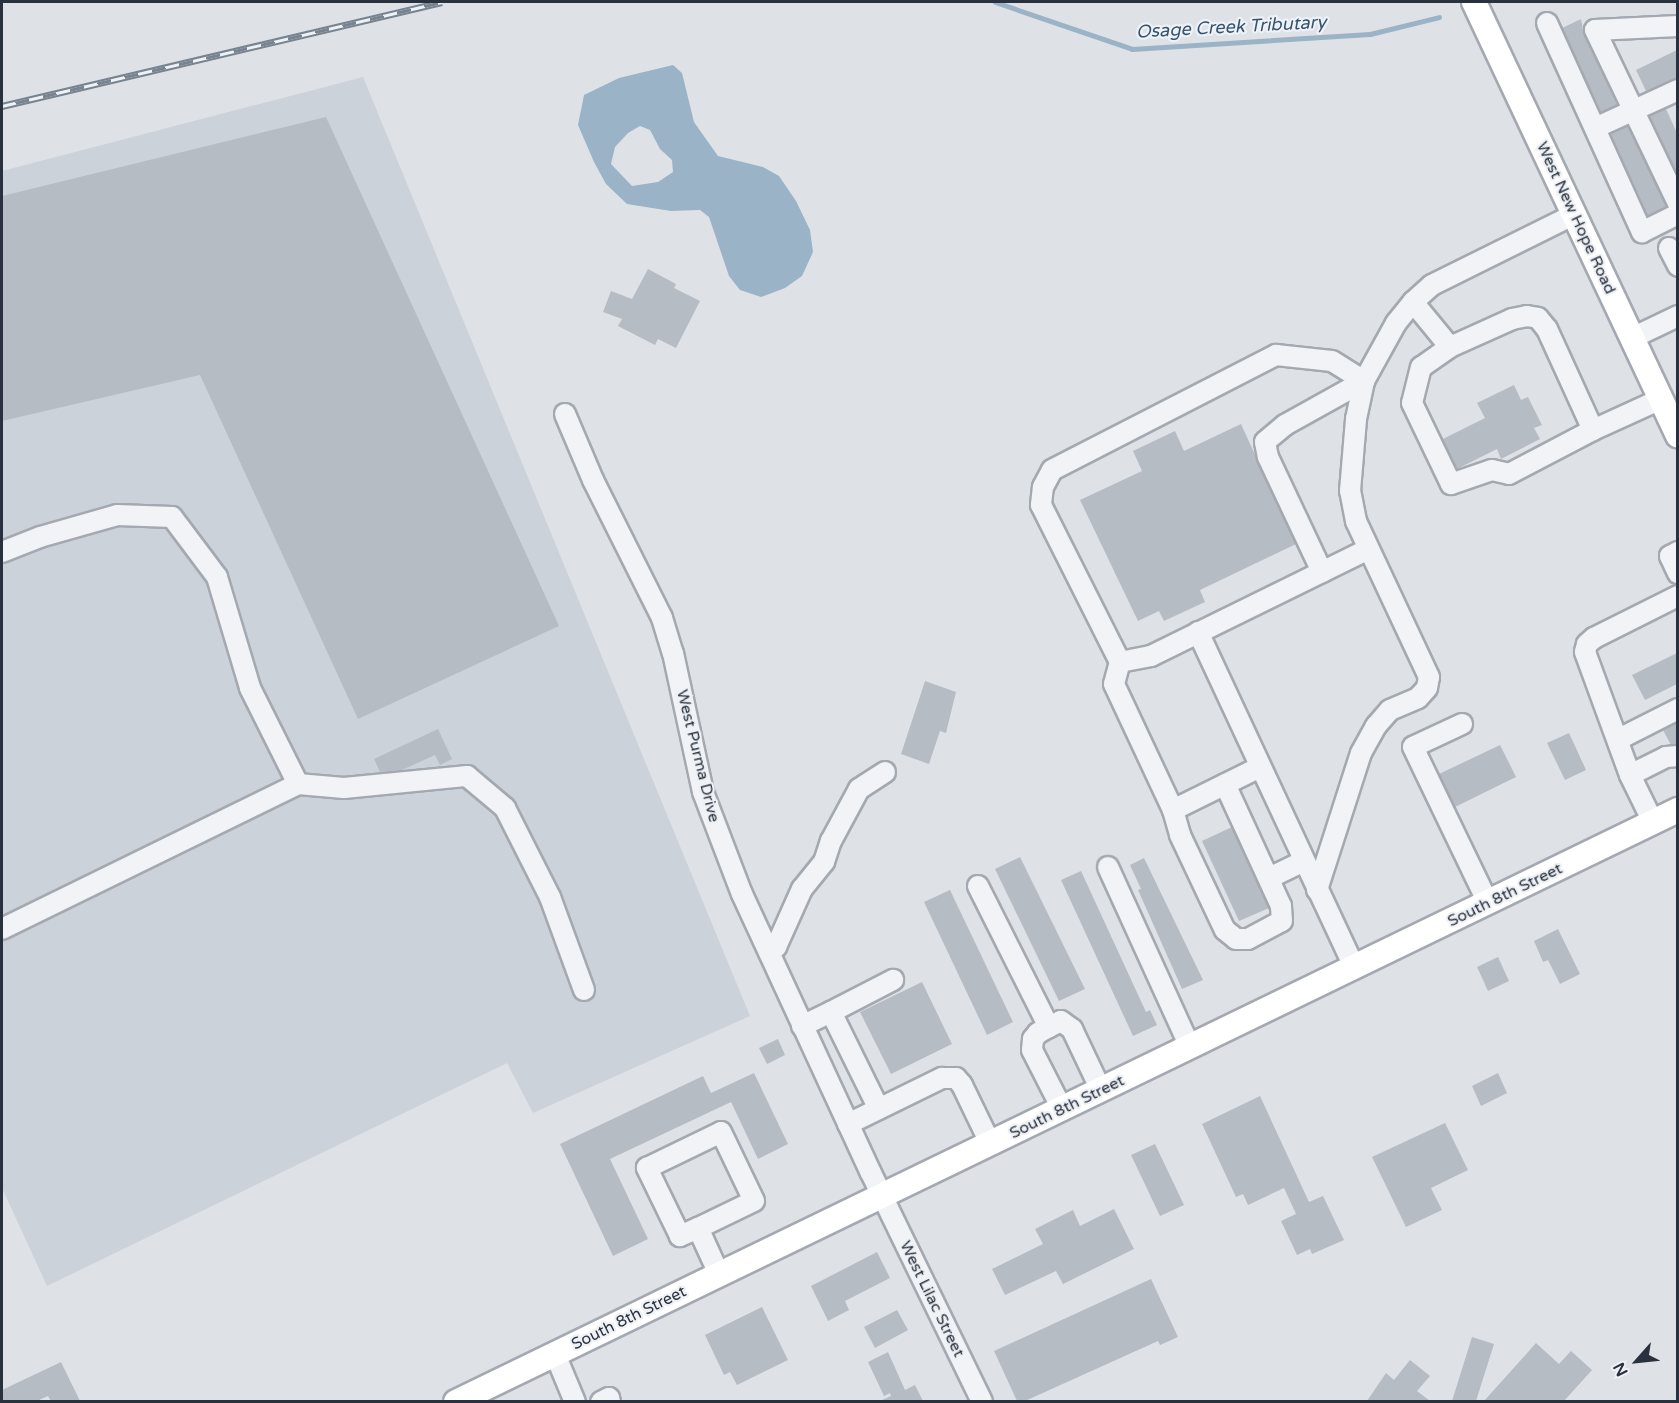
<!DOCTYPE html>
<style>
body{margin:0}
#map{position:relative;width:1679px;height:1403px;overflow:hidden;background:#dee2e7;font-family:"Varela Round",sans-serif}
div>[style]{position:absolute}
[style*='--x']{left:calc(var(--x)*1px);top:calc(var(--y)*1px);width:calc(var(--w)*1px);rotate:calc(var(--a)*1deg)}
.built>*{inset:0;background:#ccd2d9}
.water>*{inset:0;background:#9ab3c6}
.stream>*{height:5px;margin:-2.5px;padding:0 2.5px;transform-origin:2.5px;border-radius:2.5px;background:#9ab3c6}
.building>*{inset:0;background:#b6bcc4}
.roads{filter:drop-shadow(2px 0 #a4a9b1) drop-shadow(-2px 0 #a4a9b1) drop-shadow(0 2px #a4a9b1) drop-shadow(0 -2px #a4a9b1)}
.minor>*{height:20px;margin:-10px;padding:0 10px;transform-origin:10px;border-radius:10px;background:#f1f3f6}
.major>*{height:24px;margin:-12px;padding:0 12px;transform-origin:12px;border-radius:12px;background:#fff}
.rail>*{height:7px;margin-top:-3.5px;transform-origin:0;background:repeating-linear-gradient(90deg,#eef1f5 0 14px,#788390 0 28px);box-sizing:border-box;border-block:2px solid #788390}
span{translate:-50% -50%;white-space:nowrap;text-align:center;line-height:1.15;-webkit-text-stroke:4.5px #eef1f5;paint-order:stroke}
.street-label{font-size:16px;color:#28313d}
.water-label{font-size:18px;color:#345370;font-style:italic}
.frame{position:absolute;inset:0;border:3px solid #28313d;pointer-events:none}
.north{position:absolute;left:1607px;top:1331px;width:60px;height:60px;-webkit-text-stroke:4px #eef1f5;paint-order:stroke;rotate:243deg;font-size:16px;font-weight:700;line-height:24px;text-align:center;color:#28313d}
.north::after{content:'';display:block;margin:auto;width:21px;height:27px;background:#28313d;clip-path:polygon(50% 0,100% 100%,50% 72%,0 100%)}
</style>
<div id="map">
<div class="built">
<div style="clip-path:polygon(363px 77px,750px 1016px,533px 1113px,507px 1063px,47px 1286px,2px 1188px,2px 171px)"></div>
</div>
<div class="water">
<div style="clip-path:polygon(evenodd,673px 65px,682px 73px,694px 122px,718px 156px,763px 167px,779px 176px,796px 201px,810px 230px,813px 252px,802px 276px,785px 288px,761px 297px,740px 290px,729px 276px,709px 217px,700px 210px,671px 211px,627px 204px,606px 184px,594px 162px,578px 125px,584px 95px,619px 78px,673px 65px,640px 126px,650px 130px,660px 149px,672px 160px,673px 172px,658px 182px,632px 186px,611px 164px,615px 147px,628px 133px,640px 126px)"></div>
</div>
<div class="stream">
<div style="--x:995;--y:2;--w:145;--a:18.9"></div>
<div style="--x:1132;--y:49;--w:238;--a:-3.6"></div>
<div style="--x:1370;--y:34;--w:71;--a:-13.8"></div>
</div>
<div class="building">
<div style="clip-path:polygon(1581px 19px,1584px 35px,1617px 105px,1601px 112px,1562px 28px)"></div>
<div style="clip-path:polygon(1677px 50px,1677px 78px,1646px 91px,1636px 70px)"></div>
<div style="clip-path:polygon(1666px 109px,1677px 133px,1677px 174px,1650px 116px)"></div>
<div style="clip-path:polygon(326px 117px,559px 626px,358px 719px,200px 375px,2px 421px,2px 196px)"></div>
<div style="clip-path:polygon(1628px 126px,1666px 206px,1648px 216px,1611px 134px)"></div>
<div style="clip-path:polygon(648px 269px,676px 284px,674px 288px,700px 301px,676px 348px,658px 339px,655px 345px,618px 326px,622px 319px,603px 312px,611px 291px,632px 299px)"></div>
<div style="clip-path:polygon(1514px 385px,1521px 400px,1528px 397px,1542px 425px,1534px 428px,1540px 439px,1501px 459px,1497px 449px,1457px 469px,1443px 439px,1485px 418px,1477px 403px)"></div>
<div style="clip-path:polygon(1241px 424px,1296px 544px,1200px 590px,1205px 602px,1164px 621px,1159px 611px,1138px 621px,1080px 500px,1142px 471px,1133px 451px,1175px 431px,1184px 451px)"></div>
<div style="clip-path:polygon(1677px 653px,1677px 684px,1645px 700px,1632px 675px)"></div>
<div style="clip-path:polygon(925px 681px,956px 692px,946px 733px,940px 731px,929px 764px,901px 754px)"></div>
<div style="clip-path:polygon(1677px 723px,1677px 744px,1671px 745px,1663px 730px)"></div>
<div style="clip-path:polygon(438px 729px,452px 759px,440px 765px,435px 755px,402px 770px,380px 772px,374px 759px)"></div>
<div style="clip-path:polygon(1569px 733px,1586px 770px,1565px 780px,1547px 743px)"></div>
<div style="clip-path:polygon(1500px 745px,1516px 777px,1455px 807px,1439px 774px)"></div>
<div style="clip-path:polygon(1232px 827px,1269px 908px,1239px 921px,1202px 841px)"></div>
<div style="clip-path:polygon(1020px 857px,1085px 989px,1059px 1001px,995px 869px)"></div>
<div style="clip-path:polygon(1144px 858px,1203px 980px,1182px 989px,1138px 890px,1141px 889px,1130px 865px)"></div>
<div style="clip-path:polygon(1081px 871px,1146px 1012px,1150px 1010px,1157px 1025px,1133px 1036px,1061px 880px)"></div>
<div style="clip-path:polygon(950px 890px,1013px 1022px,987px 1035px,924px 902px)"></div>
<div style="clip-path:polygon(1558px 929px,1580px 974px,1560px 984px,1548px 960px,1543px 962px,1534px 941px)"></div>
<div style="clip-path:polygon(1498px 957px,1509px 981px,1488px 991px,1477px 967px)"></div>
<div style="clip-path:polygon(922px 982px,952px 1044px,891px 1074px,860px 1012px)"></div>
<div style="clip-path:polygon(778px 1039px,785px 1055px,767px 1064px,759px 1048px)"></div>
<div style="clip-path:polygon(754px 1073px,788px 1144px,758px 1159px,731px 1102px,610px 1159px,648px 1239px,613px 1256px,560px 1144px,703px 1076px,711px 1093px)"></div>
<div style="clip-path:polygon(1498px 1073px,1507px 1093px,1481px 1106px,1472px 1086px)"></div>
<div style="clip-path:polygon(1260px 1096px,1309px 1202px,1323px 1196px,1344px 1240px,1312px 1254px,1310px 1249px,1297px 1255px,1281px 1221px,1296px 1214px,1284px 1188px,1248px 1205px,1243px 1194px,1236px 1197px,1202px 1124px)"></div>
<div style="clip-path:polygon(1445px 1123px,1468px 1170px,1431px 1188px,1442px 1210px,1406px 1227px,1372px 1157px)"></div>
<div style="clip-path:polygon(1155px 1144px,1184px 1205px,1160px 1216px,1131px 1155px)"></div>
<div style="clip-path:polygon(1114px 1209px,1134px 1249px,1063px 1284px,1056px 1271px,1005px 1295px,992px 1269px,1043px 1244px,1035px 1229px,1073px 1210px,1080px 1226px)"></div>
<div style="clip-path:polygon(877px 1252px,890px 1278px,845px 1301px,849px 1310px,828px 1321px,811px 1286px)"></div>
<div style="clip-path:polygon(1151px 1279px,1178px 1337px,1160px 1345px,1158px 1341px,1025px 1401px,1017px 1401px,994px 1351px)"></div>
<div style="clip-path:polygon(762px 1307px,788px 1360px,737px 1385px,730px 1372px,724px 1375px,705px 1335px)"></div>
<div style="clip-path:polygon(897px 1310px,908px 1330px,875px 1348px,864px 1327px)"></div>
<div style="clip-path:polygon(1472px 1337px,1494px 1344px,1476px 1401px,1452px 1401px)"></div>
<div style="clip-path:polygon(1536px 1343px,1559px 1364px,1571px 1351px,1592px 1370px,1564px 1401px,1484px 1401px)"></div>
<div style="clip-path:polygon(888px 1352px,905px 1390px,915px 1385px,923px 1401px,880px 1401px,891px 1396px,890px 1393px,884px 1396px,868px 1362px)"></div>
<div style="clip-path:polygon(1410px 1360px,1430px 1376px,1417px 1391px,1430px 1401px,1367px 1401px,1386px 1373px,1394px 1380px)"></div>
<div style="clip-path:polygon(61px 1362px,80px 1401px,51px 1401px,48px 1396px,37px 1401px,2px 1401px,2px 1390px)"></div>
</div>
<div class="roads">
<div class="minor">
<div style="--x:1547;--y:23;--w:230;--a:65.6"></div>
<div style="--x:1642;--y:232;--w:40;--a:-26.6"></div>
<div style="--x:1678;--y:26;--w:83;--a:177.2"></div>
<div style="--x:1595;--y:30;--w:192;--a:64.4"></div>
<div style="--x:1595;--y:128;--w:91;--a:-24.6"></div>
<div style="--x:1669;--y:248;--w:20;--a:63"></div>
<div style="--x:1413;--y:302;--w:58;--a:50.6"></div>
<div style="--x:1450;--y:347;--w:68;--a:-24.3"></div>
<div style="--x:1512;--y:319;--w:15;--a:-11"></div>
<div style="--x:1527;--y:316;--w:11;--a:10"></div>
<div style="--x:1538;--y:318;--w:14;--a:51"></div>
<div style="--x:1547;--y:329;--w:111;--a:65.5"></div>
<div style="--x:1593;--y:430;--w:75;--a:-24.5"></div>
<div style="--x:1632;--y:338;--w:51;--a:-25.6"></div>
<div style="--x:1450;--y:347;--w:35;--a:145"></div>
<div style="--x:1421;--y:367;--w:37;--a:104"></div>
<div style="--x:1412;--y:403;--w:90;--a:64.3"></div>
<div style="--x:1451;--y:484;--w:43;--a:-18.9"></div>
<div style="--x:1492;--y:470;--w:17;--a:13"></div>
<div style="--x:1509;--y:474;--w:95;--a:-27.6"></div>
<div style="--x:565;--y:414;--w:72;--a:67"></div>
<div style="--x:593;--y:480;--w:154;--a:63.4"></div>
<div style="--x:662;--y:618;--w:37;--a:73"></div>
<div style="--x:673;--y:653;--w:142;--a:77.8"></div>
<div style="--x:703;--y:792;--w:109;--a:69.1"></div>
<div style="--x:742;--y:894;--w:307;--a:65.2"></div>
<div style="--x:871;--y:1173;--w:254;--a:64.1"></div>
<div style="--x:2;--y:552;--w:41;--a:-21.5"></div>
<div style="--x:40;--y:537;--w:80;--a:-15.9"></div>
<div style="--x:117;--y:515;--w:55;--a:2.1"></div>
<div style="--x:172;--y:517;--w:75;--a:53.1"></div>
<div style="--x:217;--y:577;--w:116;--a:73.4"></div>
<div style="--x:250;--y:688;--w:107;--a:63.4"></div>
<div style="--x:298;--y:784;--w:46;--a:5"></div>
<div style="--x:344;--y:788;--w:124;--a:-5.6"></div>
<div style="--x:467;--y:776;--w:50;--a:40.1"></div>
<div style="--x:505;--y:808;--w:100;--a:63.2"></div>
<div style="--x:550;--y:897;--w:99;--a:69.9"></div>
<div style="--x:1678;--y:552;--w:9;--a:153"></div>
<div style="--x:1670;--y:556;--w:19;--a:65"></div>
<div style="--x:1198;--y:632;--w:371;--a:65"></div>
<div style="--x:1120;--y:662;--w:32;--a:-11"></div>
<div style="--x:1151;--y:656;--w:242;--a:-26.2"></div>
<div style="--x:1462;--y:724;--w:54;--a:154.9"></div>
<div style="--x:1413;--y:747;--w:173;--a:64.3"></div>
<div style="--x:1619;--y:739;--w:66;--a:-27"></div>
<div style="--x:1260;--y:767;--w:97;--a:153.7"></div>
<div style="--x:1173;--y:810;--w:139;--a:-115.1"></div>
<div style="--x:1114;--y:684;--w:23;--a:-75"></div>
<div style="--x:1120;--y:662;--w:176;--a:-116.7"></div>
<div style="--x:1041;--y:505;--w:18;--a:-84"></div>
<div style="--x:1043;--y:487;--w:19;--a:-62"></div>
<div style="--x:1052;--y:470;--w:252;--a:-27.2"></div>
<div style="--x:1276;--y:355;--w:56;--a:6.1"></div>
<div style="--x:1332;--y:361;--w:38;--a:32"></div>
<div style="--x:1364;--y:381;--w:90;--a:150.9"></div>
<div style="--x:1285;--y:425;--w:26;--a:140"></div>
<div style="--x:1265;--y:442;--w:15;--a:79"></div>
<div style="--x:1268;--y:457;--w:127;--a:64.8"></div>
<div style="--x:1630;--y:775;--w:131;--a:-110.1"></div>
<div style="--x:1585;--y:652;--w:8;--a:-76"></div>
<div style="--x:1587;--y:644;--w:9;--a:-41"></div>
<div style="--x:1594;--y:638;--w:94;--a:-26.6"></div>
<div style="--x:1173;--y:810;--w:26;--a:74"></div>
<div style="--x:1180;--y:835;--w:105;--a:64.7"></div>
<div style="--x:1225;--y:930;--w:14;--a:39"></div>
<div style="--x:1236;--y:939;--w:12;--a:0"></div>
<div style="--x:1248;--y:939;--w:38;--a:-28"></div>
<div style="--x:1282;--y:921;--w:15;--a:-94"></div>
<div style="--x:1281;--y:906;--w:134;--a:-114.7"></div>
<div style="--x:1653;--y:822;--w:52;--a:-116.1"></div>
<div style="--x:1630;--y:775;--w:40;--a:-26.6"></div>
<div style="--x:1666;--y:757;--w:12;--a:-5"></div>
<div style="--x:1108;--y:867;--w:198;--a:65.5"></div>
<div style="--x:1269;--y:878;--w:39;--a:-26"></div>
<div style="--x:978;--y:886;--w:158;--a:63.3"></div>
<div style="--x:1049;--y:1027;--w:13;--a:151"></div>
<div style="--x:1038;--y:1033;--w:8;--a:130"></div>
<div style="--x:1033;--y:1039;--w:11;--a:95"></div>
<div style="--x:1032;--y:1050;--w:66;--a:63"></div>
<div style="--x:1317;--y:890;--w:144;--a:-72.2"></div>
<div style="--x:1361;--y:753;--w:31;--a:-61"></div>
<div style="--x:1376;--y:726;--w:21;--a:-49"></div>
<div style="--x:1390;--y:710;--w:30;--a:-23"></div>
<div style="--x:1418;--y:698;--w:13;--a:-48"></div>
<div style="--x:1427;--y:688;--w:11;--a:-80"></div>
<div style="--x:1429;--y:677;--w:172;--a:-115.1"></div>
<div style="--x:1356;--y:521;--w:31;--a:-101"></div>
<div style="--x:1350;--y:491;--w:72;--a:-85.2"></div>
<div style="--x:1356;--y:419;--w:39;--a:-78"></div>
<div style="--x:1364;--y:381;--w:66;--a:-61.1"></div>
<div style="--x:1396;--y:323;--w:27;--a:-51"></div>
<div style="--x:1413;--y:302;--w:25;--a:-42"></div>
<div style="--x:1432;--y:285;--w:160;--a:-26.4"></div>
<div style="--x:2;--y:929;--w:330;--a:-26.1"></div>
<div style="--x:769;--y:952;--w:9;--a:-36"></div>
<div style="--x:776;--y:947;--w:64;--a:-65.9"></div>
<div style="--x:802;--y:889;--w:35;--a:-51"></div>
<div style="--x:824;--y:862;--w:22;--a:-72"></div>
<div style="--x:831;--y:841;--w:59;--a:-61.7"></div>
<div style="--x:859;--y:789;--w:31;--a:-33"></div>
<div style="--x:831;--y:1012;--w:70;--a:-27.3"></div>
<div style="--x:802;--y:1026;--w:32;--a:-26"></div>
<div style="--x:831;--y:1012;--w:108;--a:63.7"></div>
<div style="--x:1049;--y:1027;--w:13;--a:-27"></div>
<div style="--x:1061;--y:1021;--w:14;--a:36"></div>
<div style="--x:1072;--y:1029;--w:68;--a:64.6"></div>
<div style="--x:848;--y:1124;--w:105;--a:-26.1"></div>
<div style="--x:942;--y:1078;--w:14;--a:0"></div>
<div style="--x:956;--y:1078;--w:9;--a:49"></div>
<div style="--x:962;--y:1085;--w:64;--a:64.2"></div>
<div style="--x:698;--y:1228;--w:20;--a:156"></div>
<div style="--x:680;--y:1236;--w:76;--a:-115.9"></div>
<div style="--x:647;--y:1168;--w:82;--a:-25.9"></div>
<div style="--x:721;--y:1132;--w:76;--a:64.4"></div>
<div style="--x:754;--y:1201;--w:62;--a:154.3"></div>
<div style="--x:698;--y:1228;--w:51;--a:65.5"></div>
<div style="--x:555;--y:1354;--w:52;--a:67.4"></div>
<div style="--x:601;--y:1402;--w:9;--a:-27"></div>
<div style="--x:609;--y:1398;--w:4;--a:76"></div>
</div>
<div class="major">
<div style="--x:1474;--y:2;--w:479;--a:64.8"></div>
<div style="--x:456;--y:1402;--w:1358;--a:-25.85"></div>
</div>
</div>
<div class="rail">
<div style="--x:2;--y:106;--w:452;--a:-13.3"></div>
</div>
<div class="street-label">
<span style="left:1576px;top:218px;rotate:65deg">West New Hope Road</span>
<span style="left:698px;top:756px;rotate:76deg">West Purma Drive</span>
<span style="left:1505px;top:895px;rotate:-26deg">South 8th Street</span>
<span style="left:1067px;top:1107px;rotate:-26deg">South 8th Street</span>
<span style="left:932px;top:1299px;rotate:64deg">West Lilac Street</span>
<span style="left:629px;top:1318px;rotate:-26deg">South 8th Street</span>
</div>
<div class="water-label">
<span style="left:1231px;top:27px;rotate:-3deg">Osage Creek Tributary</span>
</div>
<div class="frame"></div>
<div class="north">N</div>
</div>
